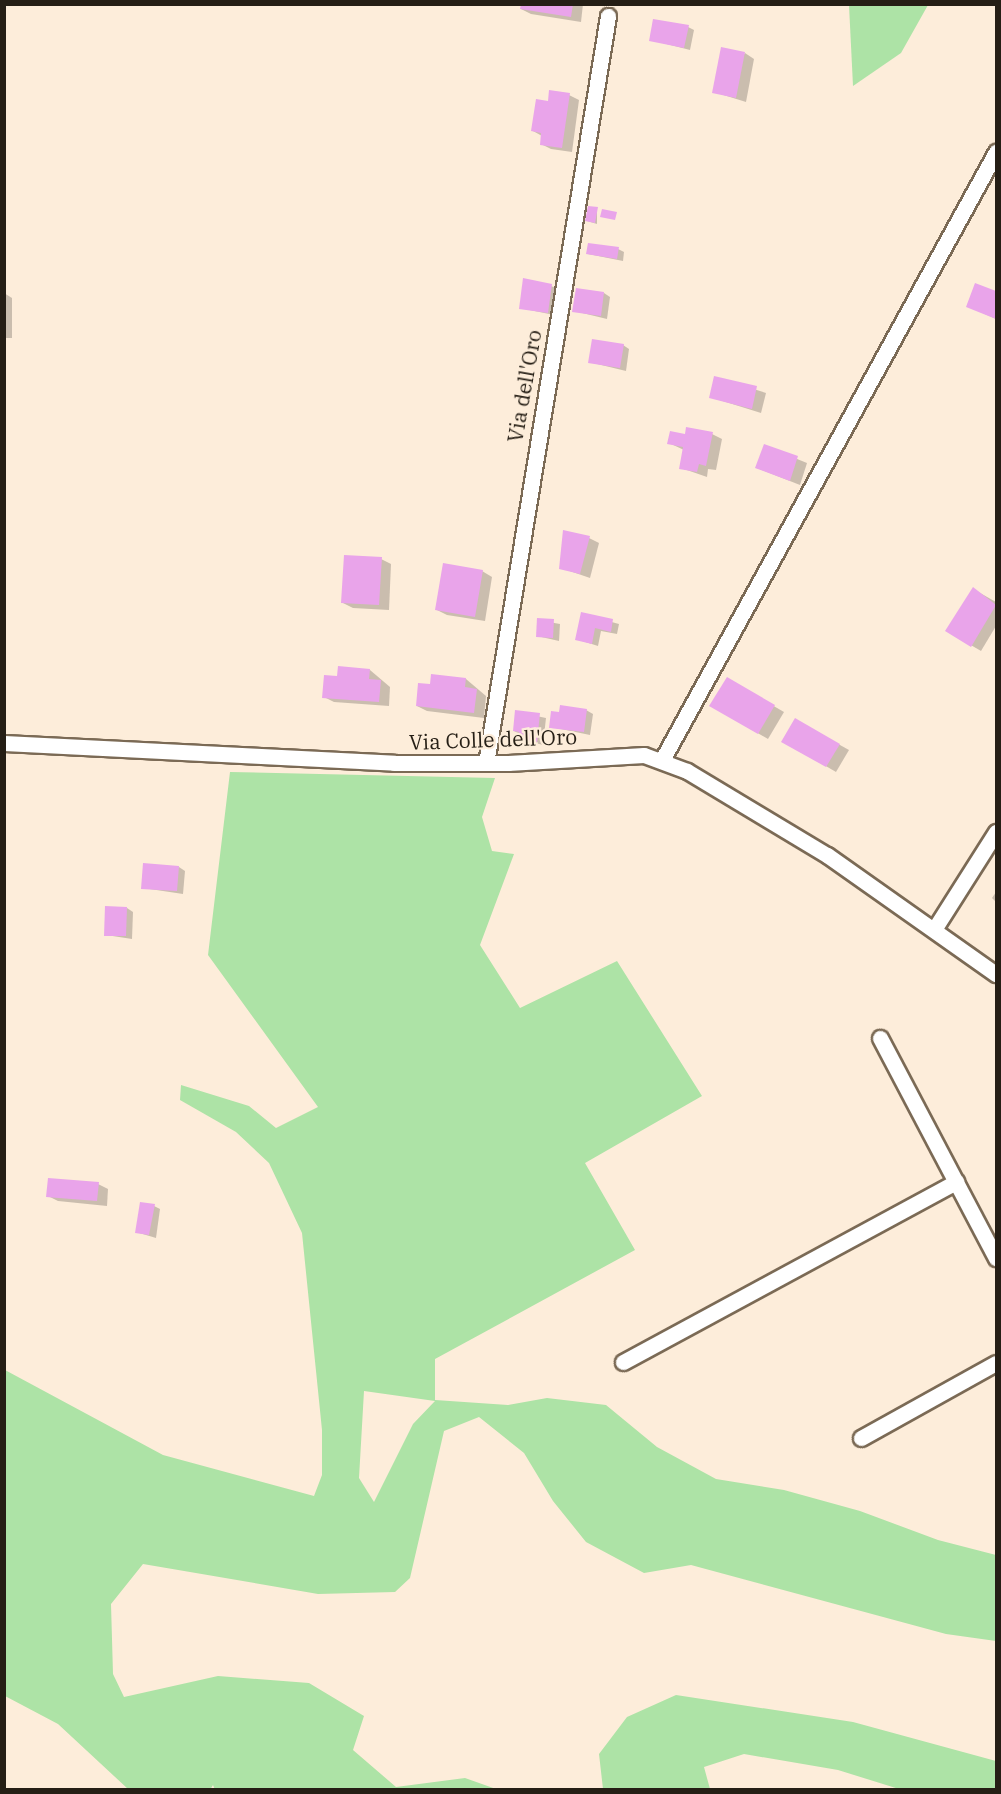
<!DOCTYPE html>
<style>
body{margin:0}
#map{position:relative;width:1001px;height:1794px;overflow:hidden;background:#fdedda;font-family:"IBM Plex Serif",serif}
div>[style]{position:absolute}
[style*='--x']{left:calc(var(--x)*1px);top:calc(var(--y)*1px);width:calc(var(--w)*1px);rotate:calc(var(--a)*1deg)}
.green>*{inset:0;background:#ade3a6}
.shadow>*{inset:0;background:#0003}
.building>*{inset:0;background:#e9a4ea}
.roads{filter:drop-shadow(2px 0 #7b6a55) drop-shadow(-2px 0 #7b6a55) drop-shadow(0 2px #7b6a55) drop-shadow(0 -2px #7b6a55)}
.minor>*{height:15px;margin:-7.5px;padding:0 7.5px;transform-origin:7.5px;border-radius:7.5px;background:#fff}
span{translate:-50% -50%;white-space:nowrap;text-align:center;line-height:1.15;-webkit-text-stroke:4.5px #fdedda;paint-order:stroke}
.street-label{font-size:21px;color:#251e15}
.frame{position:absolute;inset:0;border:6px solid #251e15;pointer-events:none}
</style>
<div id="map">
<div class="green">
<div style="clip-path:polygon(849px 5px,928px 5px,901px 53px,853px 86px)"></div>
<div style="clip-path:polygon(evenodd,230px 772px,495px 778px,482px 817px,492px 851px,514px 854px,480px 945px,520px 1008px,617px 961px,702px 1096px,585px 1163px,635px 1250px,435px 1359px,435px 1400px,508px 1405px,547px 1398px,606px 1405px,657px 1447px,716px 1479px,784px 1490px,860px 1511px,938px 1540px,996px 1555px,996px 1641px,946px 1634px,691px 1565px,644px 1573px,586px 1542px,553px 1501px,524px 1453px,479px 1417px,444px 1431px,410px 1578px,395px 1592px,318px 1594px,143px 1564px,111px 1604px,113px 1674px,124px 1697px,218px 1676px,309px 1683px,364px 1716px,353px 1750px,396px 1787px,465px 1778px,496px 1789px,215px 1790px,213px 1785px,210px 1790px,128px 1789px,58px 1724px,5px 1696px,5px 1370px,163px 1455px,314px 1496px,322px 1475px,322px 1430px,302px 1233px,269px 1163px,236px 1132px,180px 1100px,181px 1085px,249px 1106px,276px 1128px,318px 1107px,208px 955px,230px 772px,364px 1391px,435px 1401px,413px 1424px,374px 1502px,359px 1478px,364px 1391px)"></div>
<div style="clip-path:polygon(676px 1695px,853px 1722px,996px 1761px,996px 1789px,899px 1789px,838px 1770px,744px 1754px,704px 1767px,710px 1789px,603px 1789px,599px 1754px,627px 1717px)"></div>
</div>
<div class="shadow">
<div style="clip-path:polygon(522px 4px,583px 4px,581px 22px,531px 14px,521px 9px)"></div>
<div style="clip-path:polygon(688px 27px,694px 30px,690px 50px,651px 40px)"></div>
<div style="clip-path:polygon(745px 53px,754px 59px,746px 102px,714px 92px)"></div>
<div style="clip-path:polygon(569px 95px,579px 100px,572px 152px,551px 149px,541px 144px,542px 136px,533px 131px,549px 103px)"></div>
<div style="clip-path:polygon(597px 209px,597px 224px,587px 221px)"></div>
<div style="clip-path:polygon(618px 249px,624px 252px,623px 261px,588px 254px)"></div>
<div style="clip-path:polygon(975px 285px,996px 293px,996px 319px,967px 306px)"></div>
<div style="clip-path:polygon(551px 286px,558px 289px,554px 315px,520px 308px)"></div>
<div style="clip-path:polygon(4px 293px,12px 298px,12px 338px,4px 338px)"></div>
<div style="clip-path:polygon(604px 293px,610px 297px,607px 319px,574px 311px)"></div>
<div style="clip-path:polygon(623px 345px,629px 349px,626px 371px,589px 362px)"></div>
<div style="clip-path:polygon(715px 377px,766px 393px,761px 413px,710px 397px)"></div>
<div style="clip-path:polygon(712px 434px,722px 439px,716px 470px,708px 469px,707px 477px,681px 468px,684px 450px,669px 443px,686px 435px)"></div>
<div style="clip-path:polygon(765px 446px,807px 463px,800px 485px,757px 468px)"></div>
<div style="clip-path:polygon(589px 538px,599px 543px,590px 578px,561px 568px)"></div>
<div style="clip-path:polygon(381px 559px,391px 564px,389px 610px,353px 608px,343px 603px)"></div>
<div style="clip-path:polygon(482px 571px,492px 577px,485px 621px,447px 615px,437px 610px)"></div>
<div style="clip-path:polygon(973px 589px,996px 602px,996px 626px,981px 651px,947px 631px)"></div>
<div style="clip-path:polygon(582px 614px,619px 624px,617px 634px,601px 631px,598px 646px,576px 639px)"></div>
<div style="clip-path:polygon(538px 620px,560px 624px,559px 641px,537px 636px)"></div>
<div style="clip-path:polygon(370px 670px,390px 687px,389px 706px,334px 702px,324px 697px,338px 678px)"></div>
<div style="clip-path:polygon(466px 679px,486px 696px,484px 718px,427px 711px,417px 706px,431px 686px)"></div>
<div style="clip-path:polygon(727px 679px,784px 712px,768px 739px,711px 706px)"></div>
<div style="clip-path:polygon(586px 710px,593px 714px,590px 735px,551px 727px)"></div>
<div style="clip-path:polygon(517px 712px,546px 718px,543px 745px,520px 739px,520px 734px,514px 731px)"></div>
<div style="clip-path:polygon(795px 720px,849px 750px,836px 772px,783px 741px)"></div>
<div style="clip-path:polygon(179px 867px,185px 871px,183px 894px,143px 888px)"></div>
<div style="clip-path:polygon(996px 892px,996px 902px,992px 898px)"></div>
<div style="clip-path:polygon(127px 908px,133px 912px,132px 939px,106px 935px)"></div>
<div style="clip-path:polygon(98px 1184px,108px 1189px,107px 1206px,58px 1201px,48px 1196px)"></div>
<div style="clip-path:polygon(154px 1206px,160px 1209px,156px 1238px,136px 1232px)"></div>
</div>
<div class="building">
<div style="clip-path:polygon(521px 4px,573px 4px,571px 17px,520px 9px)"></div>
<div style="clip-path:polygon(653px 19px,689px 25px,684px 48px,649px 41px)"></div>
<div style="clip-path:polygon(721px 47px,745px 52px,736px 98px,712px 93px)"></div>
<div style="clip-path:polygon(549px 90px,570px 93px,562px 148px,540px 145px,541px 133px,531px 131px,536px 99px,548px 101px)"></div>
<div style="clip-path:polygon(588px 206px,598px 207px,595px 223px,585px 221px)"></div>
<div style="clip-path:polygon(602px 209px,617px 212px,615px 220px,600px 217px)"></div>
<div style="clip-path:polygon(588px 243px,619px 247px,617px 259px,586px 254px)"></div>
<div style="clip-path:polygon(523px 278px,552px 284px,548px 313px,519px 309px)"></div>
<div style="clip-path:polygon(975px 283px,996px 291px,996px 319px,966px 307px)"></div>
<div style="clip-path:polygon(576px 288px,604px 292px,601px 316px,572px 312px)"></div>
<div style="clip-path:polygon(592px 339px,624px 344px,620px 368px,588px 363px)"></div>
<div style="clip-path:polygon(714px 376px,757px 386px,752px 409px,709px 398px)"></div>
<div style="clip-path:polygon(686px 427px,713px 432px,706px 466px,699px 464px,697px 472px,679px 469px,683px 447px,667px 444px,670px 431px,685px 434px)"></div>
<div style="clip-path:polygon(764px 444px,798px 456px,790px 481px,755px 468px)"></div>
<div style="clip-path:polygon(563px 530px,590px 536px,580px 574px,559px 569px)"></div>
<div style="clip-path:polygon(344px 555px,382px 557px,379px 605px,341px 603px)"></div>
<div style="clip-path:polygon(443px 563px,483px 570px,475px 617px,435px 610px)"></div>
<div style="clip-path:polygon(973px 587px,996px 605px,971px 647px,945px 631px)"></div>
<div style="clip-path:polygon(581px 612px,613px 619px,611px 632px,595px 628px,592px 644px,575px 640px)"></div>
<div style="clip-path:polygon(537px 618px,554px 619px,553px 638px,536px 637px)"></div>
<div style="clip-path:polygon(338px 666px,370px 669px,369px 679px,381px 680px,379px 702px,322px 698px,324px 675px,337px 676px)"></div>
<div style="clip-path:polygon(431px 674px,466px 678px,465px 687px,477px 689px,474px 713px,416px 706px,418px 683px,430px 684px)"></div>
<div style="clip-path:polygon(727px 677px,775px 705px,758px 734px,709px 706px)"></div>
<div style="clip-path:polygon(560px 705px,587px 709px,584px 732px,549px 728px,551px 711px,559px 712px)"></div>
<div style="clip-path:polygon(515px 710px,540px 713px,537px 742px,518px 740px,519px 732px,513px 731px)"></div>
<div style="clip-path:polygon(795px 718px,840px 744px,826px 767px,781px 742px)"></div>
<div style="clip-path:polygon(143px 863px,179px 866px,177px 891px,141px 889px)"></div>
<div style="clip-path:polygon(105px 906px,127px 907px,126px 936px,104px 936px)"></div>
<div style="clip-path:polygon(48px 1178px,99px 1182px,97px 1201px,46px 1197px)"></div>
<div style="clip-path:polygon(140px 1202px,155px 1204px,149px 1235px,135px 1233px)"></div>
</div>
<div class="roads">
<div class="minor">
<div style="--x:4;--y:743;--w:391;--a:2.9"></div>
<div style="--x:394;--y:763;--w:114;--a:0"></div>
<div style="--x:508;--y:763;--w:136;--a:-3.4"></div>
<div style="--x:644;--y:755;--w:46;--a:20.4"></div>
<div style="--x:687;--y:771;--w:163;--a:31"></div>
<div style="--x:827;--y:855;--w:207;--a:35.2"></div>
<div style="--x:662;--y:760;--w:694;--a:-61.22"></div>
<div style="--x:486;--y:763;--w:757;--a:-80.72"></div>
<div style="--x:935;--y:928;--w:114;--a:-57.6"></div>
<div style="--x:880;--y:1038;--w:249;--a:62.2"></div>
<div style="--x:623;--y:1362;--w:379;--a:-28.4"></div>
<div style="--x:861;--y:1438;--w:154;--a:-29.1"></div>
</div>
</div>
<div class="street-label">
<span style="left:524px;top:386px;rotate:-80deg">Via dell'Oro</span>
<span style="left:493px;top:739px;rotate:-2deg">Via Colle dell'Oro</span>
</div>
<div class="frame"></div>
</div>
